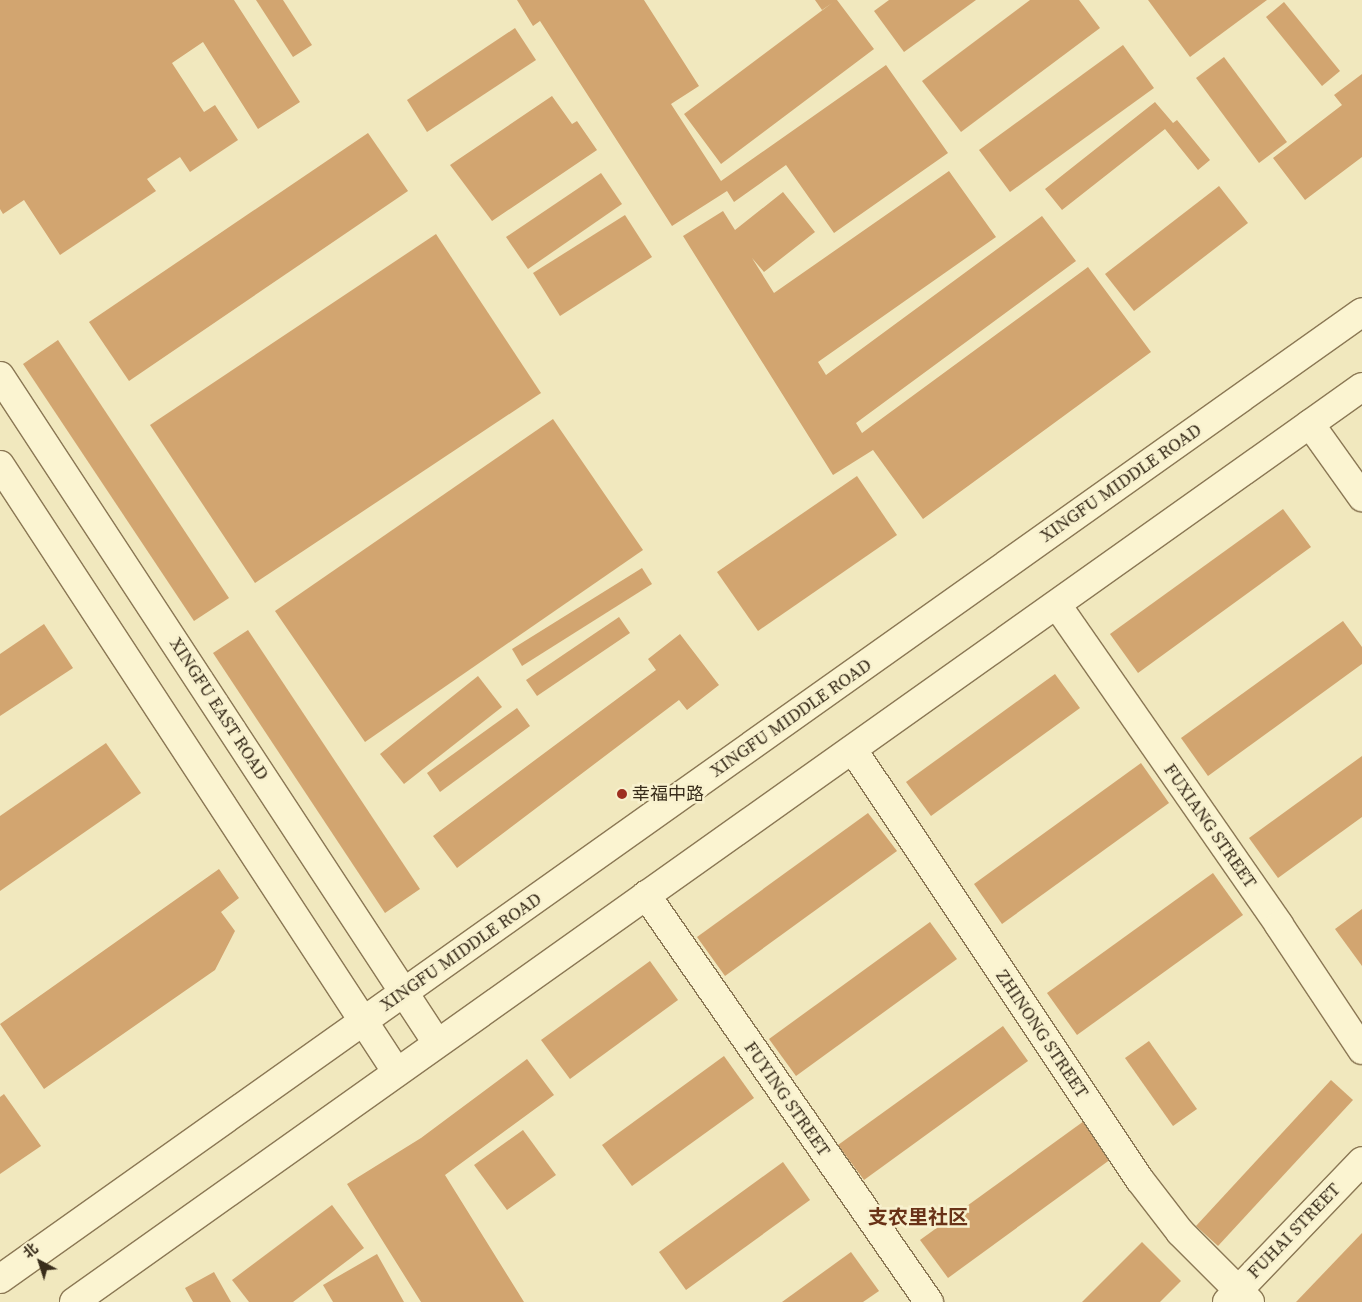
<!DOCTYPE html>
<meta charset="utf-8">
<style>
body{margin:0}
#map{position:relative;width:1362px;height:1302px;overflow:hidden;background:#f1e8be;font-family:"Source Serif 4","Noto Sans SC",serif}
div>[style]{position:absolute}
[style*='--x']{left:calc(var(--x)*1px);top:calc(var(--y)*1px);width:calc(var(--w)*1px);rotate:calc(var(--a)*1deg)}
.building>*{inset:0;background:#d2a570}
.roads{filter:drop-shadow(1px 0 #8b7855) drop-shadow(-1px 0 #8b7855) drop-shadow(0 1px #8b7855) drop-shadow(0 -1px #8b7855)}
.minor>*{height:28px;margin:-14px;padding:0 14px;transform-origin:14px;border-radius:14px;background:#fbf4d1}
.tertiary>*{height:28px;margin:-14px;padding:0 14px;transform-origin:14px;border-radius:14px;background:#fbf4d1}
.dots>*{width:14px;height:14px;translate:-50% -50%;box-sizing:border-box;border:2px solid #f8f1ce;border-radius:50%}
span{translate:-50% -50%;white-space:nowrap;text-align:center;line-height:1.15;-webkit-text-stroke:5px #f8f1ce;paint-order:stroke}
.street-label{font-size:18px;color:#392d1b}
.poi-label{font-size:18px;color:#392d1b}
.left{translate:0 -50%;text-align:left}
.quarter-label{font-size:20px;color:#693217;font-weight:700}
.north{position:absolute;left:15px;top:1237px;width:50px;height:50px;-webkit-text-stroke:4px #f8f1ce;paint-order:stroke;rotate:320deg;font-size:14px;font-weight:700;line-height:20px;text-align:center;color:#392d1b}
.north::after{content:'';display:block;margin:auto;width:18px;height:22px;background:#392d1b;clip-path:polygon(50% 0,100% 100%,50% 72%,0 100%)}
</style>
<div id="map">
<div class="building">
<div style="clip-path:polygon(0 0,234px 0,300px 102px,258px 129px,203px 42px,172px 63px,204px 112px,215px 105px,238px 140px,190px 172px,180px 157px,147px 179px,156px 191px,60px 255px,24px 200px,3px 214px,0 209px)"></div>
<div style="clip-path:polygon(256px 0,283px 0,312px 45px,293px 57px)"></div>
<div style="clip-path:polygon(517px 0,644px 0,699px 86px,671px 104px,721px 181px,886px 65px,948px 153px,834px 233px,786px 165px,734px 202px,727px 191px,672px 226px,540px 21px,533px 26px)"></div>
<div style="clip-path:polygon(815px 0,837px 0,874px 49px,721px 164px,684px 114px,832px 3px,822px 10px)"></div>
<div style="clip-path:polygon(889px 0,976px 0,904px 52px,874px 11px)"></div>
<div style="clip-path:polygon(1030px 0,1079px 0,1100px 28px,961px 132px,922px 81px)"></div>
<div style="clip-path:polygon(1148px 0,1267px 0,1190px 57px)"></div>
<div style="clip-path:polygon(1284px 2px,1340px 71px,1322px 86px,1266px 17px)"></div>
<div style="clip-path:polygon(515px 28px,536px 60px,427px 132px,407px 100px)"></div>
<div style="clip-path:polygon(1123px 45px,1154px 88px,1010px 192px,979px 150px)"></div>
<div style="clip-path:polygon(1224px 57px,1287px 142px,1259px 163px,1196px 78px)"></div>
<div style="clip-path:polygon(1362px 74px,1362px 157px,1305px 200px,1273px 158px,1342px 105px,1334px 95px)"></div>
<div style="clip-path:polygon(552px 96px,572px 124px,577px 121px,597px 150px,492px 221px,450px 165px)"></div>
<div style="clip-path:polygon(1155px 102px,1173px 123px,1177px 120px,1210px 160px,1198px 170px,1165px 129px,1062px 210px,1045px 189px)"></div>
<div style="clip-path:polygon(368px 133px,408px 191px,129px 381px,89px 322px)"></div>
<div style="clip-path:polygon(949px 171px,996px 237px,818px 362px,826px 375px,1042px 216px,1076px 261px,856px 423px,862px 433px,1088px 267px,1151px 352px,923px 519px,873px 450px,833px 475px,683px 236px,723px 211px,735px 230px,783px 192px,815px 232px,764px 272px,752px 258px,774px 293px)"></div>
<div style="clip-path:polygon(601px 173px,622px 204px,528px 269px,506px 237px)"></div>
<div style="clip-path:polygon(1219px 186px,1248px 223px,1134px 311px,1105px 274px)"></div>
<div style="clip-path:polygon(625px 215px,652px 257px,560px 316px,533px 273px)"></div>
<div style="clip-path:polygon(436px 234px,541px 393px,255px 583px,150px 425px)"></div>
<div style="clip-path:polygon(58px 340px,229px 598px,194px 621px,23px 364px)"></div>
<div style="clip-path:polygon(553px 419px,643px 550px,365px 742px,275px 611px)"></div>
<div style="clip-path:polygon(857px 476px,897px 535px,758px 631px,717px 572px)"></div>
<div style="clip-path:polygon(1283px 509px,1311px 547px,1138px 673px,1110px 634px)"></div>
<div style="clip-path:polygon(642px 568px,652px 584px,522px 666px,512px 649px)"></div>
<div style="clip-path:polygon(619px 617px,630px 633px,537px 696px,526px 680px)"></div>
<div style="clip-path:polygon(1343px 621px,1362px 647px,1362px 664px,1208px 776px,1181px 738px)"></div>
<div style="clip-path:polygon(44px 624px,73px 668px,0 716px,0 654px)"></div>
<div style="clip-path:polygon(248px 630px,420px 889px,385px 913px,213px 653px)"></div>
<div style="clip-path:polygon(680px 634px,719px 685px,687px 710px,679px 700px,457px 868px,433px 836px,656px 670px,648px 659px)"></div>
<div style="clip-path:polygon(1055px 674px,1080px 708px,931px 816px,906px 782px)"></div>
<div style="clip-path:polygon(478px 676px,502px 707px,404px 784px,380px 754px)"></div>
<div style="clip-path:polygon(517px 708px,530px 726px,440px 792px,427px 773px)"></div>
<div style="clip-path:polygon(106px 743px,141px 793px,0 891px,0 816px)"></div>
<div style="clip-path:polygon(1362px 756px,1362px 817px,1278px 878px,1249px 838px)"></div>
<div style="clip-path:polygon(1141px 763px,1169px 803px,1002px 924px,974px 884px)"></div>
<div style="clip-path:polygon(868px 813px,897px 851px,725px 976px,697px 937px)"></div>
<div style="clip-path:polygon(219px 869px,239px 898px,221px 912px,235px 931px,215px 970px,44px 1089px,0 1024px)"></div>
<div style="clip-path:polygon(1213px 873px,1243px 915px,1077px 1035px,1047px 993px)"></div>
<div style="clip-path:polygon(1362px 909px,1362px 966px,1335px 929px)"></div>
<div style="clip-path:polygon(930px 922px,957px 959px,796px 1076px,769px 1039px)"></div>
<div style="clip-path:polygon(650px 961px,678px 1000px,570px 1079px,541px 1040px)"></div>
<div style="clip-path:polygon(1003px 1026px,1028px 1061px,864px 1180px,838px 1145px)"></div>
<div style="clip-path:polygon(1149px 1041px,1197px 1109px,1173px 1126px,1125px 1058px)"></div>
<div style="clip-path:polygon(724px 1056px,754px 1098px,632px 1186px,602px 1145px)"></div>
<div style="clip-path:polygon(527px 1059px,554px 1095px,445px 1175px,524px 1302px,421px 1302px,347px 1184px,421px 1138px)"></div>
<div style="clip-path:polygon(1331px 1080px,1353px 1100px,1218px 1246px,1196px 1226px)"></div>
<div style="clip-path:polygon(4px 1094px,41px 1146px,0 1174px,0 1097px)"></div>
<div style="clip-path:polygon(1084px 1121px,1111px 1159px,948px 1278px,920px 1240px)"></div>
<div style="clip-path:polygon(523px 1130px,556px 1175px,507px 1210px,474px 1165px)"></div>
<div style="clip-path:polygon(783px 1162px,810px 1200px,686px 1290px,659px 1252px)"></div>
<div style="clip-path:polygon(332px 1205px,364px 1248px,293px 1302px,249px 1302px,232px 1280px)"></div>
<div style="clip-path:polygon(1362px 1233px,1362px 1302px,1296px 1302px)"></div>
<div style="clip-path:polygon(1142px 1242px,1181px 1281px,1160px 1302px,1082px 1302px)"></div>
<div style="clip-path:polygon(851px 1252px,879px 1291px,863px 1302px,782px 1302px)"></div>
<div style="clip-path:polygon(377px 1254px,404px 1302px,333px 1302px,323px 1285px)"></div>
<div style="clip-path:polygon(214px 1272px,231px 1302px,193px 1302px,185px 1288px)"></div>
</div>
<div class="roads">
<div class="minor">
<div style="--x:1310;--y:424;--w:90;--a:54.5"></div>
<div style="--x:1057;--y:605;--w:389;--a:55.2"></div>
<div style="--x:1279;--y:925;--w:150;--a:56.4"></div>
<div style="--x:853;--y:750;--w:517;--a:56.28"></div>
<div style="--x:1140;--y:1180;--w:66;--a:52.4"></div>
<div style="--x:1180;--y:1232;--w:99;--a:45"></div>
<div style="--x:646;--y:895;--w:496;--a:55.2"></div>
<div style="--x:1227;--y:1302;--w:195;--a:-46.2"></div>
</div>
<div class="tertiary">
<div style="--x:0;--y:376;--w:797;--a:56.77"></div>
<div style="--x:0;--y:465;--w:724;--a:56.84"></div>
<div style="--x:0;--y:1279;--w:1670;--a:-35.37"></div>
<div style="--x:74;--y:1302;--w:1580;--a:-35.39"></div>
</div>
</div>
<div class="dots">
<div style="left:622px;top:794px;background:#9e2f20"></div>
</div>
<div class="street-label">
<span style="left:1121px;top:483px;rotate:-35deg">XINGFU MIDDLE ROAD</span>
<span style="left:219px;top:709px;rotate:57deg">XINGFU EAST ROAD</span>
<span style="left:791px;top:718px;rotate:-35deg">XINGFU MIDDLE ROAD</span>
<span style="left:1210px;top:826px;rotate:55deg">FUXIANG STREET</span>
<span style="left:461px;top:952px;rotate:-35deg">XINGFU MIDDLE ROAD</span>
<span style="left:1042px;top:1034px;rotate:56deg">ZHINONG STREET</span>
<span style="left:787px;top:1099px;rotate:55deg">FUYING STREET</span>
<span style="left:1294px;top:1231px;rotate:-46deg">FUHAI STREET</span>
</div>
<div class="poi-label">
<span class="left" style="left:632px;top:794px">幸福中路</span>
</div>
<div class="quarter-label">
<span style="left:918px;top:1217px">支农里社区</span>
</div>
<div class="north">北</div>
</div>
